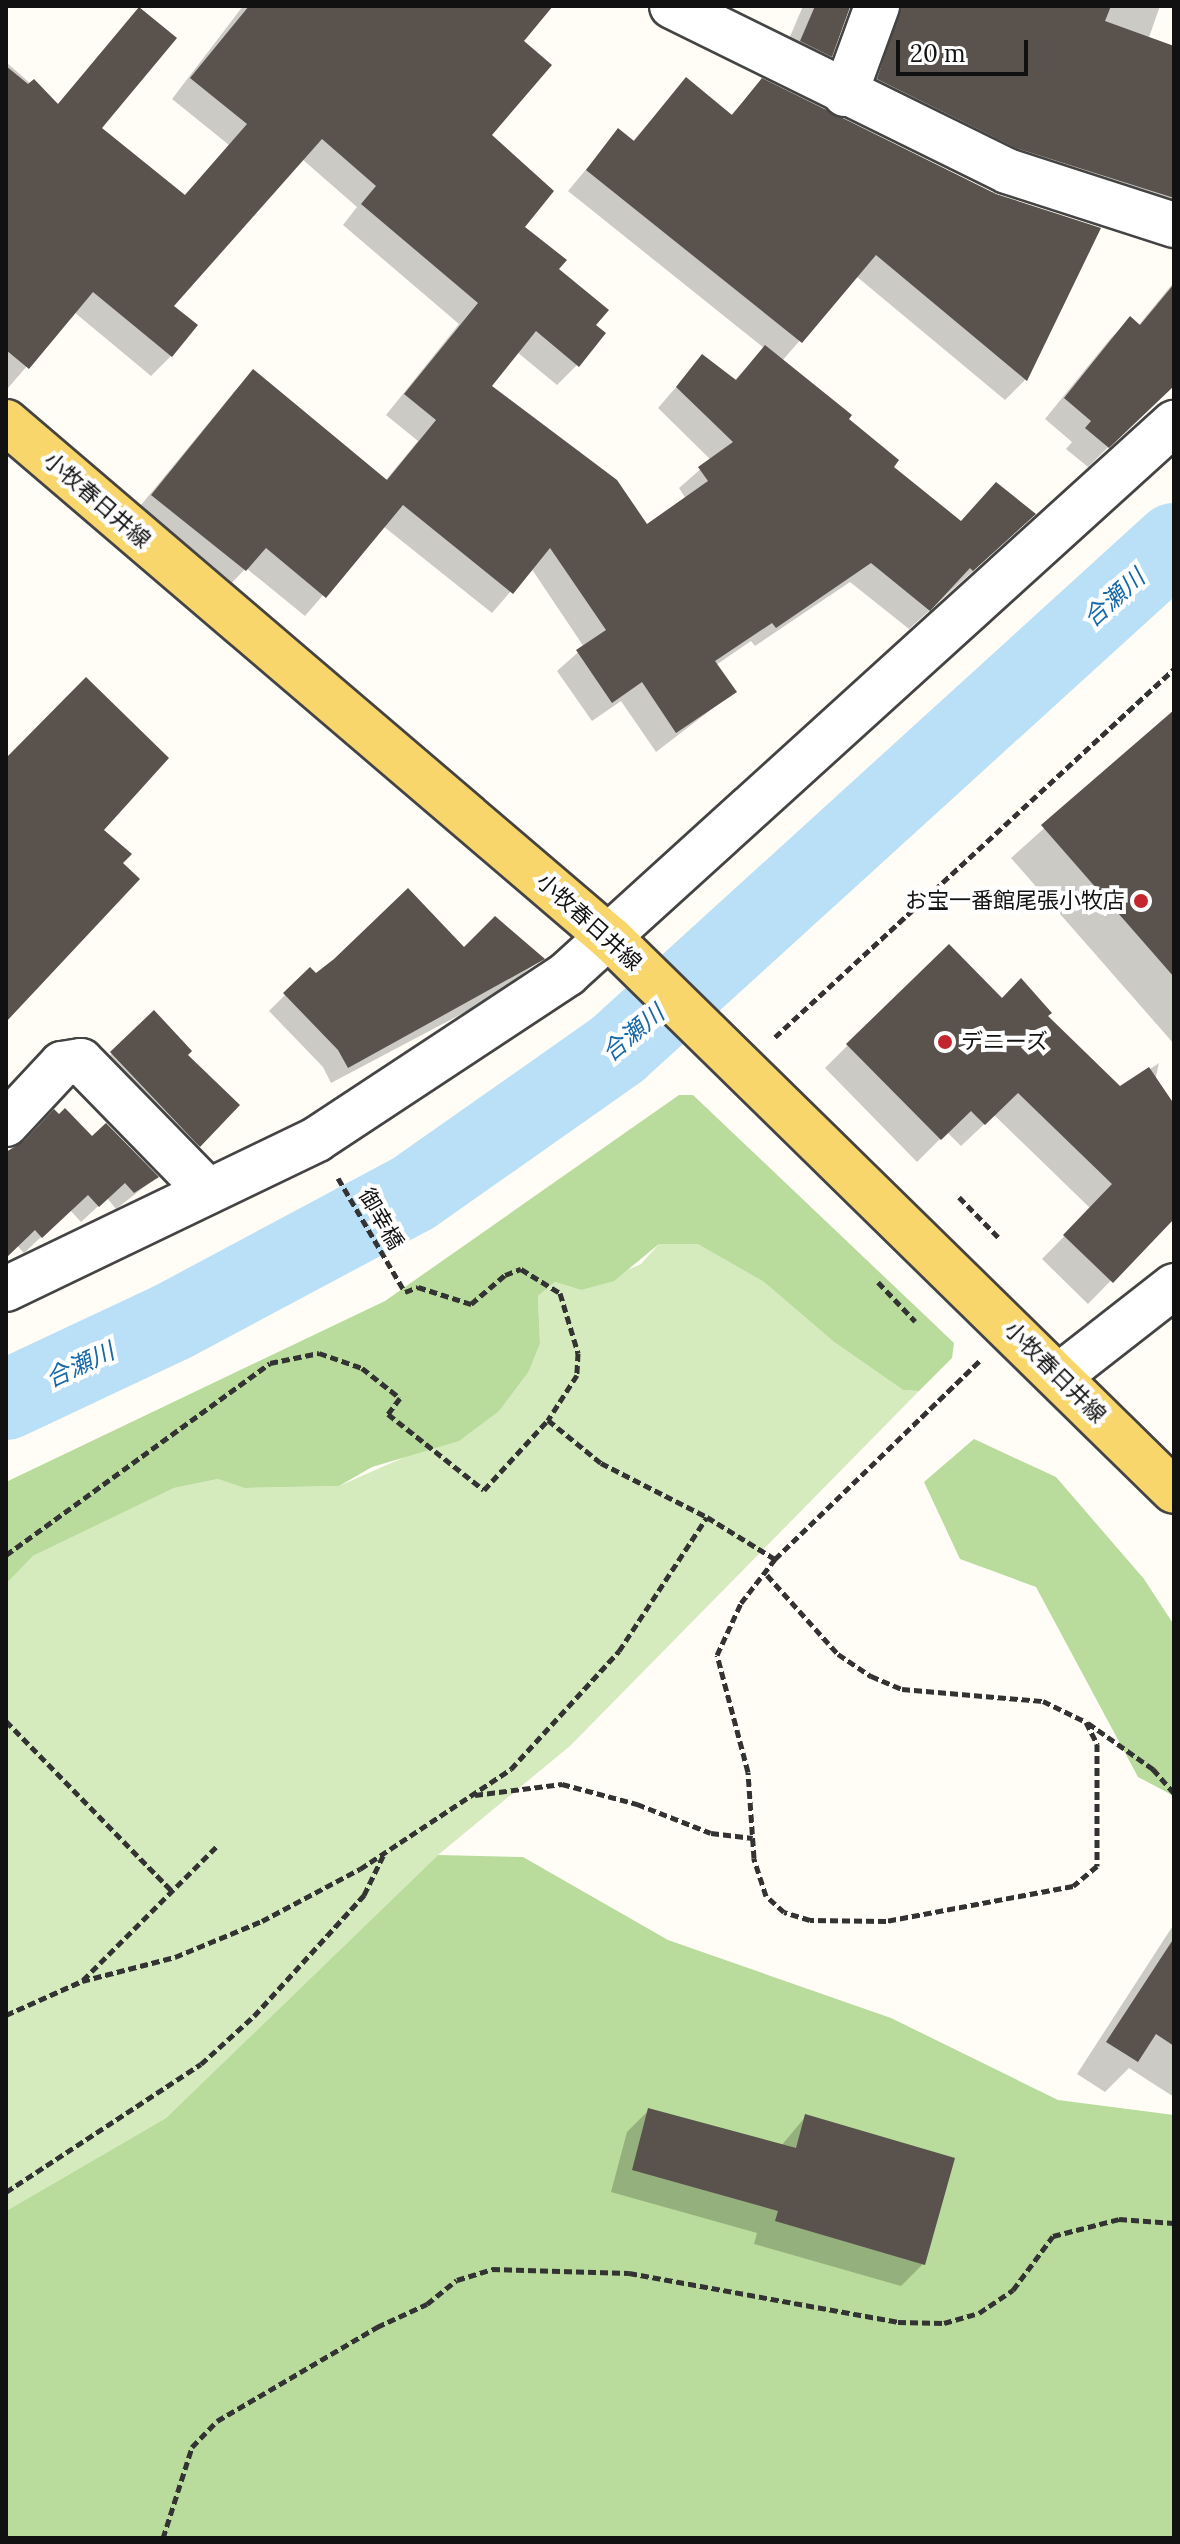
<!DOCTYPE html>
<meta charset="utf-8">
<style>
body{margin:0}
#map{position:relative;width:1180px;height:2544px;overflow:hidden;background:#fffdf5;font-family:Lora,"Noto Sans JP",serif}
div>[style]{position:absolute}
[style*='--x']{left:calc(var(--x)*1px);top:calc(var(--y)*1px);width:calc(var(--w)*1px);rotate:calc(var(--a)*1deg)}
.green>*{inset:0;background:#d5ebbd}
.forest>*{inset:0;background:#b9dc9c}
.shadow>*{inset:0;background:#0003}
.river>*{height:80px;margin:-40px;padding:0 40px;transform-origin:40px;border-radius:40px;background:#b9e0f7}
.building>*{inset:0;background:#5a524d}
.path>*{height:5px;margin-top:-2.5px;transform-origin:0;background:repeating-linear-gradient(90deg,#333 0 8px,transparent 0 12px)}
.roads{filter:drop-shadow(2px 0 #444) drop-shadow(-2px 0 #444) drop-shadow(0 2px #444) drop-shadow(0 -2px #444)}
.minor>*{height:44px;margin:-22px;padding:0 22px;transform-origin:22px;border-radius:22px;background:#fff}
.major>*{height:44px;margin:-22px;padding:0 22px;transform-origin:22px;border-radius:22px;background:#f9d66b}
.dots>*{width:22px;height:22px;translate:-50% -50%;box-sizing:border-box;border:4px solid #fff;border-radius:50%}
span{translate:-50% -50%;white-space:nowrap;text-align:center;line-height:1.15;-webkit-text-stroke:8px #fff;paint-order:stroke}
.street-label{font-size:22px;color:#111}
.poi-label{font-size:22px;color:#111}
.right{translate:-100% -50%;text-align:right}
.left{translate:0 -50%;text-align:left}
.water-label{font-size:24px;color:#1768a6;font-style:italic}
.frame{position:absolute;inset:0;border:8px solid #111;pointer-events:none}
.scale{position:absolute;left:896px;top:40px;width:132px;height:36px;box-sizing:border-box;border:4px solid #111;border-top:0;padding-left:10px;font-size:24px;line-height:28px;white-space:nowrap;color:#111;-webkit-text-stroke:6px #fff;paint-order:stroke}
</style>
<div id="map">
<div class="green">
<div style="clip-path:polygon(697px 1243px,764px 1282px,834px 1342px,903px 1390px,919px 1391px,570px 1746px,438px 1855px,166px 2118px,6px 2211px,6px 1584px,33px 1556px,174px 1488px,218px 1479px,246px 1488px,339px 1486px,414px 1453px,529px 1371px,540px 1344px,538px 1296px,555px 1282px,581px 1290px,641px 1264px,659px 1244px)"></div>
</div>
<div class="forest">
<div style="clip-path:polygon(679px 1095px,693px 1095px,954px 1343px,952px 1358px,919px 1391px,903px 1390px,834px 1342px,764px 1282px,698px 1244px,659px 1244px,614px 1281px,581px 1290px,555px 1282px,538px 1296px,540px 1344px,529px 1371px,499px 1411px,459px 1441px,372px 1467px,339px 1486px,245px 1488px,218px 1479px,174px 1488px,33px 1556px,6px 1584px,6px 1482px,385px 1301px)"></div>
<div style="clip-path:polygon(974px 1439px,1056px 1477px,1144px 1579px,1174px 1625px,1174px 1796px,1138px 1777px,1036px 1587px,960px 1559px,924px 1482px)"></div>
<div style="clip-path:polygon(438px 1855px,523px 1857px,668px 1940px,891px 2018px,1058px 2100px,1174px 2115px,1174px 2538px,6px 2538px,6px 2211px,166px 2118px)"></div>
</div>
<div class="shadow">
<div style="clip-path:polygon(243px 6px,551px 6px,522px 42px,489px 135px,522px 227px,593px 325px,577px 365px,557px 385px,517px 352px,489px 386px,647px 527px,686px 499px,679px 488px,711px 460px,658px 408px,702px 357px,734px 381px,764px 348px,568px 191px,618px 131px,632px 142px,686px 80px,730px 116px,762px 81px,995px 195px,1099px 229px,1025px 380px,1005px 400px,856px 276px,782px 361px,891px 467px,960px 523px,1014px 534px,909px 629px,850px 582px,755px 646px,751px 641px,716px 665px,734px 692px,656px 752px,621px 701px,592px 721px,557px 671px,584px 647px,531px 568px,492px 613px,383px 526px,305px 616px,246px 568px,225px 590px,132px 516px,234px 392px,253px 372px,385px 481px,418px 441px,386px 415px,459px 324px,343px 225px,357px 207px,302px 159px,171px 306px,171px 356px,151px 376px,74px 312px,8px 388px,6px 62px,56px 106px,140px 9px,99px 128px,183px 197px,229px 145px,172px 99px)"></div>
<div style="clip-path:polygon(803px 6px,857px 6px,850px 7px,830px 56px,807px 79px,778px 65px)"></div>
<div style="clip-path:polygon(863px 6px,1160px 6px,1128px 97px,1174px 109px,1174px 226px,855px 102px)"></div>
<div style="clip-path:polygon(1174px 282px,1174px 382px,1088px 467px,1066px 449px,1072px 442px,1045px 419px,1110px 339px,1130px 319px,1138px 326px)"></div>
<div style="clip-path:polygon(1174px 712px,1174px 1044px,1011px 858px)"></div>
<div style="clip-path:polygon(463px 950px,542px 959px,488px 1000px,331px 1083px,323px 1067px,269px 1011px,310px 970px,316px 976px)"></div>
<div style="clip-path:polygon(1002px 1001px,1046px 1017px,1120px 1089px,1159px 1063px,1151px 1099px,1174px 1122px,1174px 1216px,1088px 1304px,1042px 1259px,1091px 1209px,994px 1115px,961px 1146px,947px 1132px,917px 1162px,825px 1068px,848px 1045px)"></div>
<div style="clip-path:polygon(154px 1013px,185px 1055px,237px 1105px,182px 1162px,95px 1070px)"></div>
<div style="clip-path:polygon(54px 1112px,157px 1177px,116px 1209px,107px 1198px,81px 1222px,70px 1210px,24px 1253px,6px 1234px,6px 1156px)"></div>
<div style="clip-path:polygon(1174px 1924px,1174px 2097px,1129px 2068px,1105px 2092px,1077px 2074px)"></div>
<div style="clip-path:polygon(649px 2110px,781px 2146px,806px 2116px,923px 2264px,901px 2286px,754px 2244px,757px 2233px,611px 2192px,627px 2132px)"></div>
</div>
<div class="river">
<div style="--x:6;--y:1400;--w:183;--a:-25.2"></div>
<div style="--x:172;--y:1322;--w:272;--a:-28.1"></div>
<div style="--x:412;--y:1194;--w:252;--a:-35.1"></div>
<div style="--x:618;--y:1049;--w:752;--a:-42.3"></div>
</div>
<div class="building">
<div style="clip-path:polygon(249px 6px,553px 6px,524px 41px,552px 65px,492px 135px,554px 191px,525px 227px,567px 260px,559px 269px,609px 310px,596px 325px,606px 333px,579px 367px,536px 331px,492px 386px,617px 480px,647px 524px,708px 481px,698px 467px,733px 442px,676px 387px,702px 354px,736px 380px,765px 345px,852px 415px,849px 419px,899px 460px,894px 467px,961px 521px,996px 482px,1036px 514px,973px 571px,970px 568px,930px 611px,871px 563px,776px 628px,772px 623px,715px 661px,737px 692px,676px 733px,642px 682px,612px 703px,576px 650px,606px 630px,550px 548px,513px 594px,403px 505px,326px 598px,266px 548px,246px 571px,151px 495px,253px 369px,387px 480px,436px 420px,404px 394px,478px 303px,361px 204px,376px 186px,322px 139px,174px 306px,198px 325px,172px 357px,93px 292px,29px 369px,6px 350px,6px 66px,28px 84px,34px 79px,58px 104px,139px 7px,177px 38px,102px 128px,185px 195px,247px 124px,190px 78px)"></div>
<div style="clip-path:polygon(815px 6px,850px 7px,832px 57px,800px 41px)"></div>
<div style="clip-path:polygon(901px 6px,1111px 6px,1105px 21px,1174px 46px,1174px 198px,1016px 148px,877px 79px)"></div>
<div style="clip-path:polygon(686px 77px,732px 115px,762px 78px,996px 194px,1101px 228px,1027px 381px,876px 255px,802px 343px,586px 170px,618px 128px,634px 141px)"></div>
<div style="clip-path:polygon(1174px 284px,1174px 386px,1109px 448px,1085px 428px,1091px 421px,1064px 398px,1130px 316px,1140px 325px)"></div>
<div style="clip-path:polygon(86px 677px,169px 758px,104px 830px,132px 854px,123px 863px,140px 879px,6px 1022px,6px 758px)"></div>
<div style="clip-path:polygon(1174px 710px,1174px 977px,1041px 825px)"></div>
<div style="clip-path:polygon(408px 888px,464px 947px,495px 916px,545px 959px,348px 1068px,338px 1050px,283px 993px,310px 967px,316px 973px,334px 959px)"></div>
<div style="clip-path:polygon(949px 944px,1002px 998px,1021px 978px,1052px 1013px,1048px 1016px,1120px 1086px,1149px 1067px,1174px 1104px,1174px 1219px,1113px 1283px,1063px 1235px,1112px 1184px,1018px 1093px,985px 1125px,971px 1111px,941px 1140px,846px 1044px)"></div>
<div style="clip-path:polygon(154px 1010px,192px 1051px,188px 1055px,240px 1105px,200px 1147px,110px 1052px)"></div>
<div style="clip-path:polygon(65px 1108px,92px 1136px,106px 1123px,159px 1177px,134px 1193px,125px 1183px,99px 1207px,88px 1195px,42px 1238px,35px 1230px,6px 1258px,6px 1152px,24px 1141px,54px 1109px,59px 1114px)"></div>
<div style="clip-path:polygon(1174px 1938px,1174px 2046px,1156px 2034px,1138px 2062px,1106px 2042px)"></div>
<div style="clip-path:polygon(648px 2108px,796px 2148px,805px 2114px,955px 2158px,925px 2265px,775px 2221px,778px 2211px,632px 2170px)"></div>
</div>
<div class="path">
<div style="--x:775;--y:1037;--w:543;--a:-42.69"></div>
<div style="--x:338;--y:1178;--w:132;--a:59.6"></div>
<div style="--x:405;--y:1292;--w:14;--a:-21"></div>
<div style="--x:418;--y:1287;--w:56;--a:17.8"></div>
<div style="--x:471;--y:1304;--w:45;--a:-40.5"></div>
<div style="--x:505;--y:1275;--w:17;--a:-21"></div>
<div style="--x:521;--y:1269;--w:46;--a:31.6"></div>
<div style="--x:560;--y:1293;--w:63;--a:73.3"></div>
<div style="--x:578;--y:1353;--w:22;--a:93"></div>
<div style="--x:577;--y:1375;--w:54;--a:122.8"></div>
<div style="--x:959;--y:1197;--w:57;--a:45.7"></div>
<div style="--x:878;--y:1282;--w:54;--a:46.5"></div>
<div style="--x:6;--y:1555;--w:326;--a:-36"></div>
<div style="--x:270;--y:1363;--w:50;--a:-11.5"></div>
<div style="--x:319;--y:1353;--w:46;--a:19.2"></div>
<div style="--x:362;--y:1368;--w:48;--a:38.3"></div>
<div style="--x:400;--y:1398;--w:20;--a:127"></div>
<div style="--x:388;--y:1414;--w:122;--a:38.4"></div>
<div style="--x:484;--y:1490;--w:95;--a:-47.6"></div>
<div style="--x:548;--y:1420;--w:68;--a:39.1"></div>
<div style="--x:601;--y:1463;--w:119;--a:27"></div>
<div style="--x:767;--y:1575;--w:106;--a:48.1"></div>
<div style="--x:838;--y:1654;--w:40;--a:34"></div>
<div style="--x:871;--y:1676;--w:34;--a:23"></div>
<div style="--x:902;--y:1689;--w:142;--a:4.9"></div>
<div style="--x:1043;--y:1701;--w:48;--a:26"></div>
<div style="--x:1086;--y:1722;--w:25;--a:63"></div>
<div style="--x:1097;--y:1744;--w:122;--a:90"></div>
<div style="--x:1097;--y:1866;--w:31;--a:140"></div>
<div style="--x:1073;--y:1886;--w:190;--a:169.4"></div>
<div style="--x:886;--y:1921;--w:76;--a:-179.2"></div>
<div style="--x:810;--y:1920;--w:27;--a:-163"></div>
<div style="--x:784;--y:1912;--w:24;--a:-138"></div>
<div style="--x:766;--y:1896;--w:40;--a:-108"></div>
<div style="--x:754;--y:1858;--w:86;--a:-94"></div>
<div style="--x:748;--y:1772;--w:121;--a:-104.8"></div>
<div style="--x:717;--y:1655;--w:57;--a:-65.2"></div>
<div style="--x:741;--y:1603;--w:56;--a:-52.3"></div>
<div style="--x:6;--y:1721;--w:238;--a:45.7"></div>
<div style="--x:1088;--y:1723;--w:80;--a:35.3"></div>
<div style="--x:1153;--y:1769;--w:32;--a:49"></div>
<div style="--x:475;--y:1795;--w:88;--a:-7.2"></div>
<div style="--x:562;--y:1784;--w:78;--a:14.9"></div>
<div style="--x:637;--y:1804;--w:79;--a:21.4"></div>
<div style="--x:711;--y:1833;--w:42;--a:6.8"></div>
<div style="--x:83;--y:1980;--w:192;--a:-45"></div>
<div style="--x:6;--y:2015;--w:83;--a:-24.1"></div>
<div style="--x:82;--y:1981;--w:96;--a:-14.5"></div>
<div style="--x:175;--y:1957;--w:94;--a:-22.5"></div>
<div style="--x:262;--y:1921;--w:111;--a:-28"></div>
<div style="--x:360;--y:1869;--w:181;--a:-33.5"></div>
<div style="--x:511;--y:1769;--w:160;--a:-47.5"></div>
<div style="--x:619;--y:1651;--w:160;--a:-56.7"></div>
<div style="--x:707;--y:1517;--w:80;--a:31.7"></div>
<div style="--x:775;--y:1559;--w:286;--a:-44.1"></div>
<div style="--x:6;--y:2192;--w:233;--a:-33.3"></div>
<div style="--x:201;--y:2064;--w:72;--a:-42.2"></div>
<div style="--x:254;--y:2016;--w:164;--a:-47.7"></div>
<div style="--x:364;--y:1895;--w:46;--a:-64"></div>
<div style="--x:163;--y:2538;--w:96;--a:-72.3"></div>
<div style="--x:192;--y:2447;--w:36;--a:-46"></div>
<div style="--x:217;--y:2421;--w:186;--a:-30.4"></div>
<div style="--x:377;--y:2327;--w:55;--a:-24.7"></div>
<div style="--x:427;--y:2304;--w:38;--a:-39"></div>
<div style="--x:457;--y:2280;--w:37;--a:-17"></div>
<div style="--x:492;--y:2269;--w:137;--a:1.7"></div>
<div style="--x:629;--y:2273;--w:273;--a:10.3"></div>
<div style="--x:898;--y:2322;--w:46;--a:1.2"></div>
<div style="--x:944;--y:2323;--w:36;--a:-16"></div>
<div style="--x:979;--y:2313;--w:41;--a:-34.1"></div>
<div style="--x:1013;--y:2290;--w:67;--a:-53.5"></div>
<div style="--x:1053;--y:2236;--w:68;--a:-14.4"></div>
<div style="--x:1119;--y:2219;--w:55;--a:4.2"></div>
</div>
<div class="roads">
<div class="minor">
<div style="--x:672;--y:6;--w:373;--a:26.2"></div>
<div style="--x:1007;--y:171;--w:176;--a:17.9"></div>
<div style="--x:845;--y:94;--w:94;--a:-70"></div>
<div style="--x:6;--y:1124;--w:82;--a:-47"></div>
<div style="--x:62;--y:1064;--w:19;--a:-9"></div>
<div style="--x:81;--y:1061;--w:182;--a:45.7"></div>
<div style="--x:6;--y:1289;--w:345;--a:-25.7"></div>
<div style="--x:317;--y:1139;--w:300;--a:-33.4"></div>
<div style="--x:567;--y:974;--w:820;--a:-42.23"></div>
<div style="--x:1059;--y:1376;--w:146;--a:-38"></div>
</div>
<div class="major">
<div style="--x:6;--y:422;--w:796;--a:40.52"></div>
<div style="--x:611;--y:939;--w:788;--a:44.43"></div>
</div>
</div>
<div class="dots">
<div style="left:1141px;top:901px;background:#c4262e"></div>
<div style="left:945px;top:1042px;background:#c4262e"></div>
</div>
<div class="street-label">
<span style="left:97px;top:500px;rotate:41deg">小牧春日井線</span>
<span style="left:589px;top:922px;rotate:42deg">小牧春日井線</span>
<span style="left:381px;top:1219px;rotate:60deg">御幸橋</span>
<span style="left:1055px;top:1372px;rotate:45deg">小牧春日井線</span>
</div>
<div class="poi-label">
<span class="right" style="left:1125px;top:901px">お宝一番館尾張小牧店</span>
<span class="left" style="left:961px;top:1042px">デニーズ</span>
</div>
<div class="water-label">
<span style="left:1114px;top:598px;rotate:-42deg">合瀬川</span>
<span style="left:633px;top:1033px;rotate:-40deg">合瀬川</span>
<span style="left:80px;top:1365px;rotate:-25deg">合瀬川</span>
</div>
<div class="frame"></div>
<div class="scale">20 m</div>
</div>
